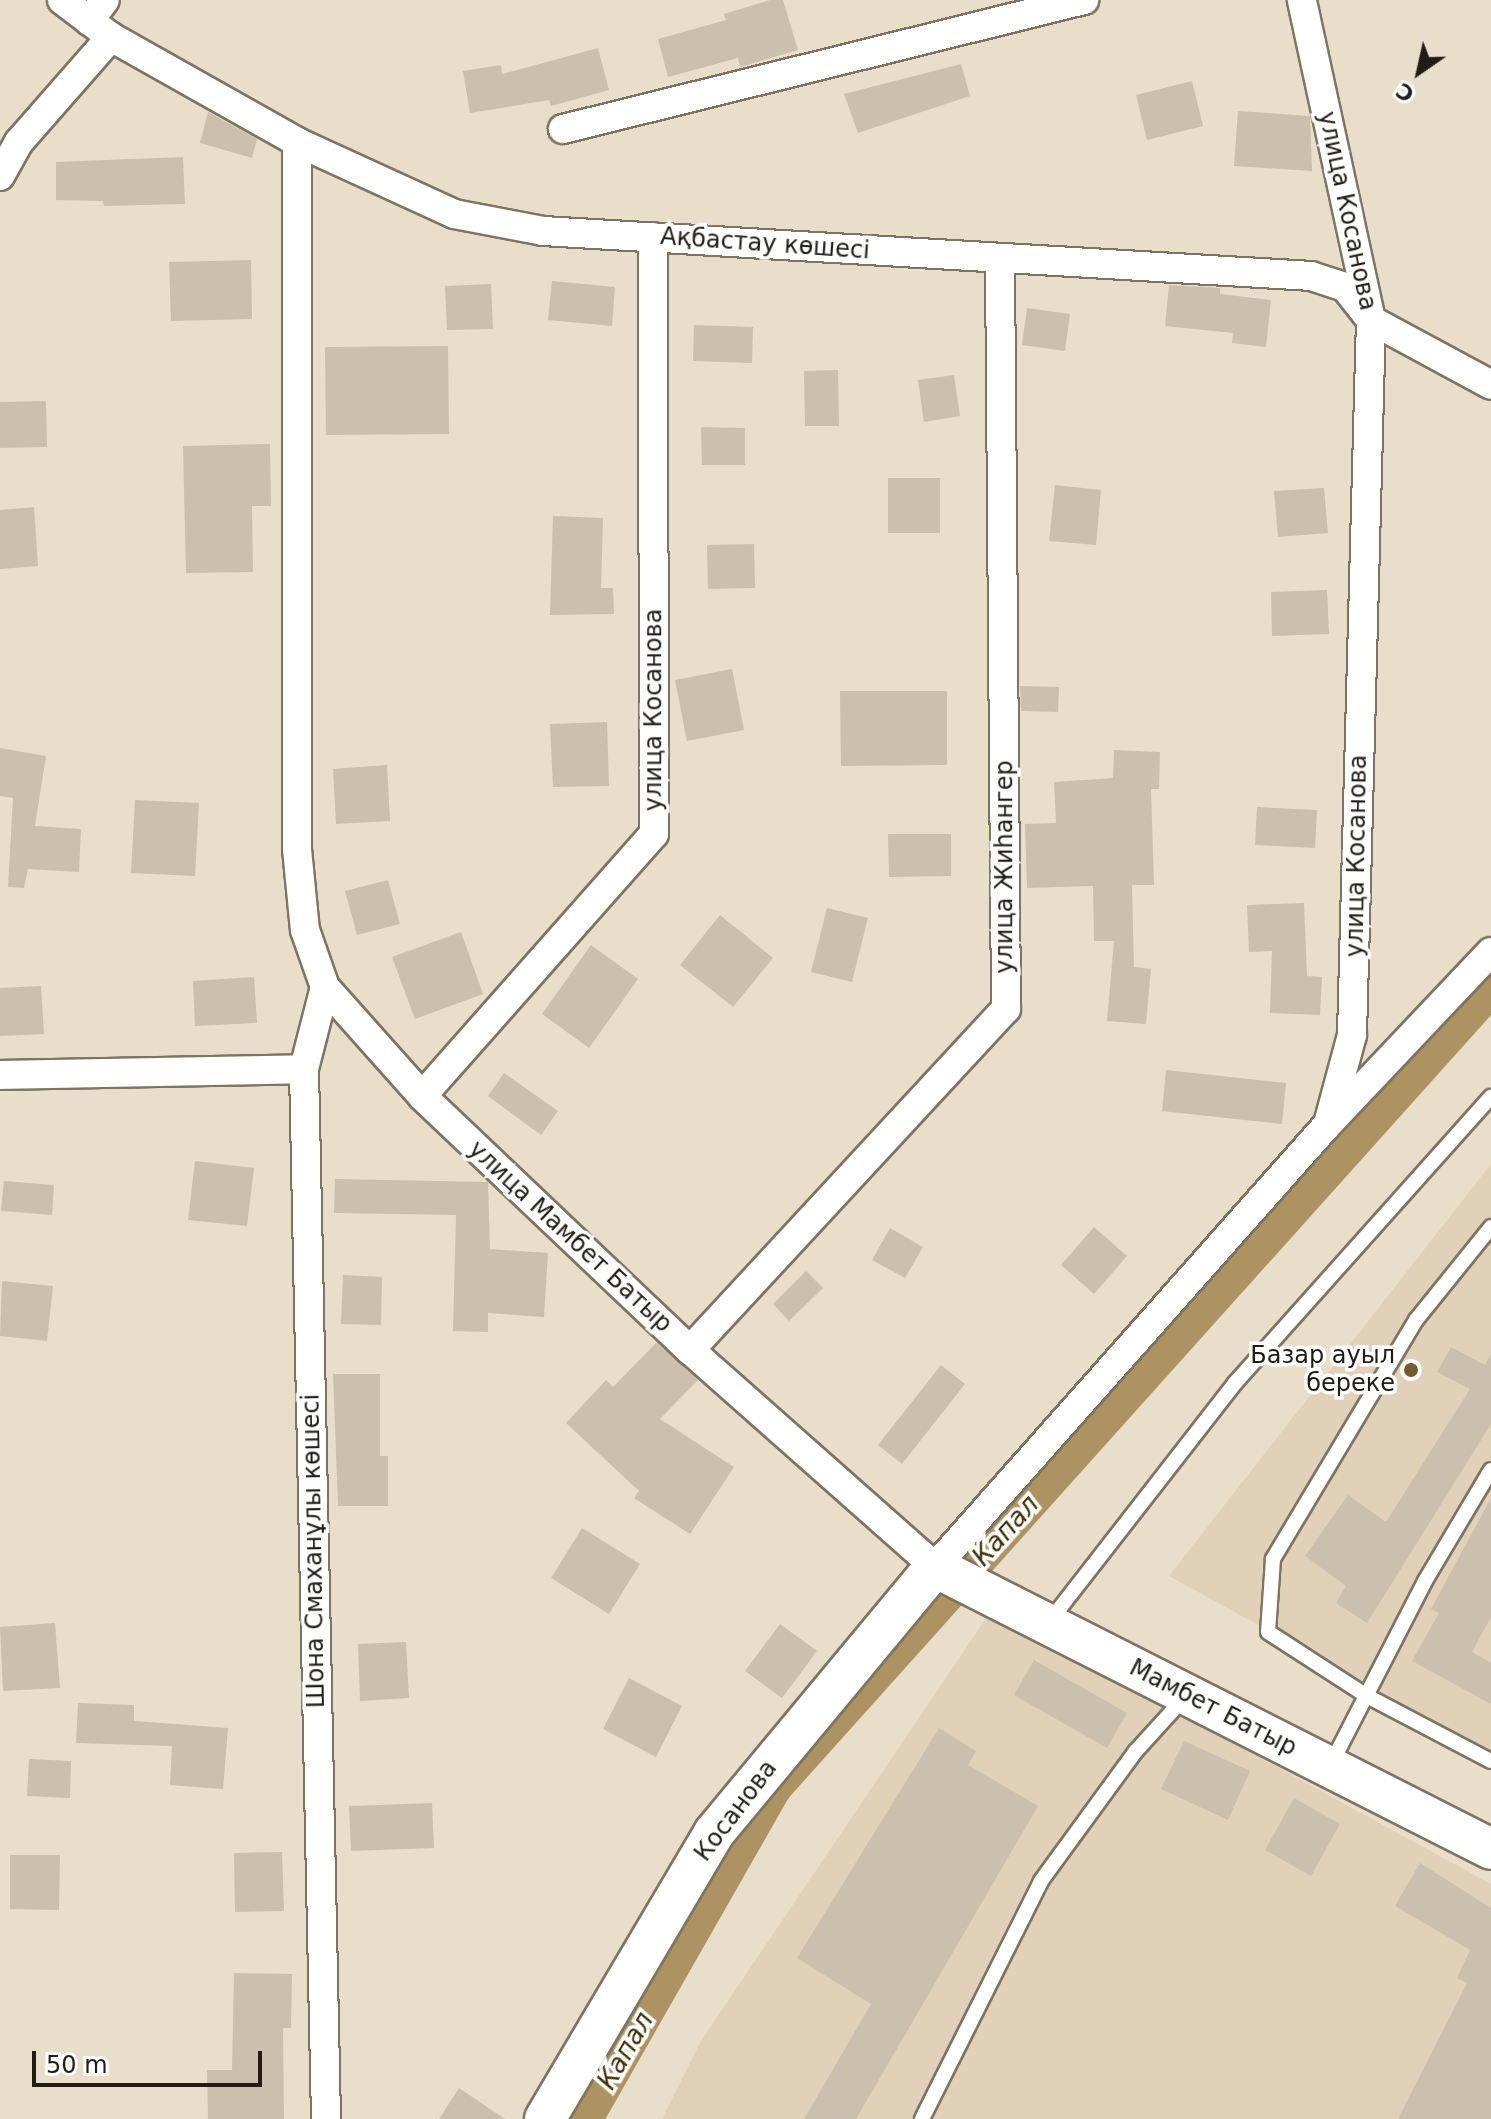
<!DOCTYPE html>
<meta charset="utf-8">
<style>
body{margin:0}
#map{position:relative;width:1491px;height:2119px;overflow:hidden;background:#e9deca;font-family:"DejaVu Sans",sans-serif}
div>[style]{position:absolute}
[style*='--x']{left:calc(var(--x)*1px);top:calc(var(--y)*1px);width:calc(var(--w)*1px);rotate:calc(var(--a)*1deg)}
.built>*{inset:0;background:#e0d1b8}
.canal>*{height:32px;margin:-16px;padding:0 16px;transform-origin:16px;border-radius:16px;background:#ad9362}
.building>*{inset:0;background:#cbc0ad}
.roads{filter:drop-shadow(2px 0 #7d7462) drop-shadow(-2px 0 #7d7462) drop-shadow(0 2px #7d7462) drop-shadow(0 -2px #7d7462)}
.lane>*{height:14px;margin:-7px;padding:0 7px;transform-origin:7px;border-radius:7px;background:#fff}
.street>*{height:28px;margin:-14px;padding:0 14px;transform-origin:14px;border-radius:14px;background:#fff}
.secondary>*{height:40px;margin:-20px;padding:0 20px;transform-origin:20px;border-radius:20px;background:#fff}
.dots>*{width:22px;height:22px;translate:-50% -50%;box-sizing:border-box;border:4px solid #fff;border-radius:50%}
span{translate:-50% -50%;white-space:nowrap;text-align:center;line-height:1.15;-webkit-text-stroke:7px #fff;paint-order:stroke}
.street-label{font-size:24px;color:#211d16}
.poi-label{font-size:24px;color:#211d16}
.right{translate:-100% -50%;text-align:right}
.water-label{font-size:26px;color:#422f05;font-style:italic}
.north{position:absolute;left:1379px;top:32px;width:80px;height:80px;-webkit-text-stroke:6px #fff;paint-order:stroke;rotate:214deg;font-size:22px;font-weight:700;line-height:32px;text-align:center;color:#211d16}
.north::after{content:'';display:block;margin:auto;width:28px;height:36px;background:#211d16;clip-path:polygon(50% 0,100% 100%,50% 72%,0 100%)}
.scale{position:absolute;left:32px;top:2051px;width:230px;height:36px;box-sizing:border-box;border:4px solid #211d16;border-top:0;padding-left:10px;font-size:24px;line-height:28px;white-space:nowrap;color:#211d16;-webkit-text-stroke:6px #fff;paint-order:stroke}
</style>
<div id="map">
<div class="built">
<div style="clip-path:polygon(1491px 1164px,1491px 1753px,1169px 1576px)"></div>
<div style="clip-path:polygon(991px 1611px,1491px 1884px,1491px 2119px,662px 2119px,701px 2041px)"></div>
</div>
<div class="canal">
<div style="--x:587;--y:2119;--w:381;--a:-60.3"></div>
<div style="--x:776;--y:1788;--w:1071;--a:-48.1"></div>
</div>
<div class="building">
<div style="clip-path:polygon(770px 0,783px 0,798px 50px,740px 67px,738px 58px,668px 77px,658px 39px,726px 20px,724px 14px)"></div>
<div style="clip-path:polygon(598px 48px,609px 90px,551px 106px,549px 100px,470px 113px,463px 71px,501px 65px,502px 74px)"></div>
<div style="clip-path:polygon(961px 64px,970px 96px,858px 133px,844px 94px)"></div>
<div style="clip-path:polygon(1192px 81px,1203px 126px,1147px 140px,1136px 95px)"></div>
<div style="clip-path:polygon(1238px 111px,1310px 116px,1312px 171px,1234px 166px)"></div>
<div style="clip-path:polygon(208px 112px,257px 139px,252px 158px,200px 143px)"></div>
<div style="clip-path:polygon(183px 157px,185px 204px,104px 206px,103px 201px,56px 200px,56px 162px)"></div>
<div style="clip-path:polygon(251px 260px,252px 319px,171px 321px,169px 262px)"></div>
<div style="clip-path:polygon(552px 281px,615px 287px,612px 326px,548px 320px)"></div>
<div style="clip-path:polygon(491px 284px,493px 329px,447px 330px,445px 286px)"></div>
<div style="clip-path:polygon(1169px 285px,1220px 288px,1220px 294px,1271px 300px,1266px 347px,1232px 343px,1233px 333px,1165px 326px)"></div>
<div style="clip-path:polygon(1027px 308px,1070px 314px,1065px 351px,1022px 345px)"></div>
<div style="clip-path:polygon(694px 325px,753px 327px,752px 363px,693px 361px)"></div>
<div style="clip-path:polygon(448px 346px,449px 434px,326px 435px,325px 347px)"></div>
<div style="clip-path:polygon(838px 370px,839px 426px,805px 426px,804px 371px)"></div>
<div style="clip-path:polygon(954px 375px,960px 416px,924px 422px,918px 380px)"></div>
<div style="clip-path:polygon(46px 401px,47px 447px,0 448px,0 402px)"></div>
<div style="clip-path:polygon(701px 427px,745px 428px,745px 465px,702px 465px)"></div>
<div style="clip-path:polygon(270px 444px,271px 506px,252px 506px,253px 572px,186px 573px,183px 446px)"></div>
<div style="clip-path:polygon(888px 478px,940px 478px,940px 533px,888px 533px)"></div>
<div style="clip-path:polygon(1055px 485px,1101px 490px,1096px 545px,1049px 541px)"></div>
<div style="clip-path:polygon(1324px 488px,1328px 533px,1278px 537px,1274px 491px)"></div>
<div style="clip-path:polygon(34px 507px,38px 566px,0 569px,0 510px)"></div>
<div style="clip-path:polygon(553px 516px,603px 518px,601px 588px,613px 588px,614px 614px,550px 615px)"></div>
<div style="clip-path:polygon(754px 544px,755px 588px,708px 589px,707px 545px)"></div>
<div style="clip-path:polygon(1327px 590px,1329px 634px,1272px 636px,1271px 592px)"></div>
<div style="clip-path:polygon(732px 669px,744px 730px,687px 741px,675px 680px)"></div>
<div style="clip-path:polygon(1020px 686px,1059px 687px,1058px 712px,1021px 711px)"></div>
<div style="clip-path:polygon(840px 691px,947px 691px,947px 765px,841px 766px)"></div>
<div style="clip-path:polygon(607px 722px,609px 786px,553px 787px,550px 724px)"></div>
<div style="clip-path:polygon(0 748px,46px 756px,35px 826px,81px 829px,79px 872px,28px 869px,24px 888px,8px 887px,13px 798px,0 796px)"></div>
<div style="clip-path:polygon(1114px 750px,1160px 752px,1159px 789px,1151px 789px,1154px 885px,1132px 885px,1134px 967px,1151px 969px,1146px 1024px,1107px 1021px,1114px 941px,1094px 941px,1093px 886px,1027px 888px,1025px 824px,1056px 823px,1054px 782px,1113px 778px)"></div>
<div style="clip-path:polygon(387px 765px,390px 821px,336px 824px,333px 769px)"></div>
<div style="clip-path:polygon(135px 800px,199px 803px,195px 876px,131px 873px)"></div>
<div style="clip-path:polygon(1257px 807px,1317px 810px,1315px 848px,1255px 845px)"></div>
<div style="clip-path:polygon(888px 834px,951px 834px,951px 876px,889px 877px)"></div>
<div style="clip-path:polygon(388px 880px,400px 924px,357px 935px,345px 891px)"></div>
<div style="clip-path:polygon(1304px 903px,1307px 976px,1322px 977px,1320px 1015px,1270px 1013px,1272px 951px,1249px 952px,1247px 905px)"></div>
<div style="clip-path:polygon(827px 908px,868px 918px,852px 982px,811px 972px)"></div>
<div style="clip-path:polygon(720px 915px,773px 958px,733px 1007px,680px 965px)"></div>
<div style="clip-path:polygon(461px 932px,483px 994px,415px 1019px,392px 957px)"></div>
<div style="clip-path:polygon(591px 945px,638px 979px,589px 1048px,542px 1014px)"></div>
<div style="clip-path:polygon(254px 977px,257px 1023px,195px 1026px,193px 981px)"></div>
<div style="clip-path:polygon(41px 986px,44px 1034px,0 1036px,0 988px)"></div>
<div style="clip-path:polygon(1166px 1070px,1286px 1083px,1282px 1124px,1162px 1111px)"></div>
<div style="clip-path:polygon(504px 1073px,558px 1111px,541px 1135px,488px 1096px)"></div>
<div style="clip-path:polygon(195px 1161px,254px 1168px,247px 1226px,188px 1220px)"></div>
<div style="clip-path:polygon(335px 1179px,488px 1182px,490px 1249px,548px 1253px,544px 1317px,488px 1313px,488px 1332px,453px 1331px,456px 1215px,334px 1213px)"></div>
<div style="clip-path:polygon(4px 1181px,54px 1185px,52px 1215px,1px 1211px)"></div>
<div style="clip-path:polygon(1094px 1227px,1127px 1256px,1094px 1294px,1061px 1265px)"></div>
<div style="clip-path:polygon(890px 1228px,923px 1247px,905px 1278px,872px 1260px)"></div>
<div style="clip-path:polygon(806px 1271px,823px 1288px,789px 1321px,773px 1304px)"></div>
<div style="clip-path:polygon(343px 1275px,382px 1277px,381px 1325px,341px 1324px)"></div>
<div style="clip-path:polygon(2px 1281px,53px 1286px,47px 1341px,0 1336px)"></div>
<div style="clip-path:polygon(657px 1342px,698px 1380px,660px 1419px,734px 1467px,690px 1534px,634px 1498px,639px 1491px,566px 1423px,606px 1380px,613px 1387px)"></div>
<div style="clip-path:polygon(1451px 1347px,1485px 1365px,1491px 1354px,1491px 1424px,1367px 1623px,1336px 1603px,1346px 1586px,1305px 1556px,1348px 1495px,1386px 1522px,1470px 1389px,1437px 1372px)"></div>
<div style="clip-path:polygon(941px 1365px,965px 1384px,902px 1464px,878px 1445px)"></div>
<div style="clip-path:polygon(333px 1374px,380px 1374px,380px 1456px,388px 1456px,388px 1506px,338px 1506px)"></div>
<div style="clip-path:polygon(1491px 1498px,1491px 1617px,1472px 1652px,1491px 1663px,1491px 1704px,1412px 1661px,1439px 1613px,1431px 1609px)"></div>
<div style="clip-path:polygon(582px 1528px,640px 1564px,609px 1614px,551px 1578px)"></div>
<div style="clip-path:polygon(55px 1623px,60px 1688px,3px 1691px,0 1627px)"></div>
<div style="clip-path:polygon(780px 1624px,817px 1651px,782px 1698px,745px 1671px)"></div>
<div style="clip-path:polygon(406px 1642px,409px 1698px,360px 1701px,358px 1644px)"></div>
<div style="clip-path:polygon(1034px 1660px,1127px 1713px,1107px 1748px,1014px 1695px)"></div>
<div style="clip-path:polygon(629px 1678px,682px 1706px,656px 1757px,603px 1729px)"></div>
<div style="clip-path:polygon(78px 1703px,134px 1705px,134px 1721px,228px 1728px,223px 1789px,170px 1785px,172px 1746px,76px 1743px)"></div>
<div style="clip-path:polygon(939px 1728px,976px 1751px,968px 1765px,1038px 1806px,856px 2119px,804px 2119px,871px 2004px,797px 1958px)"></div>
<div style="clip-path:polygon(1184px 1741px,1250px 1771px,1228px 1820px,1161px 1789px)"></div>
<div style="clip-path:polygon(29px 1759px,71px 1761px,70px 1798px,27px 1796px)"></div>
<div style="clip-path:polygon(1294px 1798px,1340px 1824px,1311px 1876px,1265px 1850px)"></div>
<div style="clip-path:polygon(432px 1803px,434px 1848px,351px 1851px,349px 1806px)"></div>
<div style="clip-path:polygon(282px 1852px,284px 1911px,235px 1912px,234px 1853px)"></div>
<div style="clip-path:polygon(10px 1855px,60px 1855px,59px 1910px,10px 1909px)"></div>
<div style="clip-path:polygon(1420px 1863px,1491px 1908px,1491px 2119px,1398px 2119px,1467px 1983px,1457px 1978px,1470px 1950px,1395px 1906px)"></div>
<div style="clip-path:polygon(234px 1973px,292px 1974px,291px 2028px,283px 2028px,284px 2119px,208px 2119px,207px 2070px,232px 2070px)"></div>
<div style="clip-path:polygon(459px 2088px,505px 2119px,439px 2119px)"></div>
</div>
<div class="roads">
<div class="lane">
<div style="--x:1491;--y:1227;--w:119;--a:128.9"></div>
<div style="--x:1416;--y:1320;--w:279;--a:120.9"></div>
<div style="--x:1273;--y:1559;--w:73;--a:93.9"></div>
<div style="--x:1268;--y:1632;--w:118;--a:32.9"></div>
<div style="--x:1367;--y:1696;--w:140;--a:27.7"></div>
<div style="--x:1049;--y:1622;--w:303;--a:-52.1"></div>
<div style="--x:1235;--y:1383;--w:384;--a:-48.2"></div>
<div style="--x:1330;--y:1766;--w:208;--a:-62.8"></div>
<div style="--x:1425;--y:1581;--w:129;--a:-59.3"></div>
<div style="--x:922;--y:2119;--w:266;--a:-63.4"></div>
<div style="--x:1041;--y:1881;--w:160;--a:-53.9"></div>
<div style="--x:1135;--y:1752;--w:76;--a:-47.7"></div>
</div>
<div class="street">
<div style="--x:62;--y:0;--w:61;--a:37.1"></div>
<div style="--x:111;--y:37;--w:214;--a:29.4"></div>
<div style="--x:297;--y:142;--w:173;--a:24.6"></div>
<div style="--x:454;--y:214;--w:91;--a:10.8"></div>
<div style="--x:543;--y:231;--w:769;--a:3.35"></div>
<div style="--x:1311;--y:276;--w:36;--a:18"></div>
<div style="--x:1345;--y:287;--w:42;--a:51.8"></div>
<div style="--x:1371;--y:320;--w:136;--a:28.4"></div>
<div style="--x:89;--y:21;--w:26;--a:-53"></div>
<div style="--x:563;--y:129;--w:537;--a:-13.91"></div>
<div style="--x:297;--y:142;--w:707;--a:90"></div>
<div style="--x:297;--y:849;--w:81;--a:84.4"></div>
<div style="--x:305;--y:930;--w:60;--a:70.7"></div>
<div style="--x:325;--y:987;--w:146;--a:48.3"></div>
<div style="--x:422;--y:1096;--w:369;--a:43.5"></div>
<div style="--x:690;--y:1350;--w:327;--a:41.5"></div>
<div style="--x:935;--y:1567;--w:592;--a:-48.42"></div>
<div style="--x:1328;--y:1124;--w:92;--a:-74.9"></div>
<div style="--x:1352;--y:1035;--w:715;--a:-88.48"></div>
<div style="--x:1371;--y:320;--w:327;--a:-102.2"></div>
<div style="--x:0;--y:176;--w:39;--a:-61"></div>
<div style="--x:19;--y:142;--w:140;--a:-48.8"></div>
<div style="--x:325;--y:987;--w:85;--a:104.4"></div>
<div style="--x:304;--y:1069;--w:1050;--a:88.8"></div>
<div style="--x:0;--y:1075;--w:304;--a:-1.1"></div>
<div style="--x:422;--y:1096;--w:350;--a:-48.5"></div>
<div style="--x:654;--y:834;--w:597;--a:-90.1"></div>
<div style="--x:1332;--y:1120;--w:231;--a:-46.6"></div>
<div style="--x:690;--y:1350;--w:465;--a:-47.2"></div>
<div style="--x:1006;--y:1009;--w:749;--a:-90.46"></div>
</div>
<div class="secondary">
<div style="--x:545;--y:2119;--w:332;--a:-59.4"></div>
<div style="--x:714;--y:1833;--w:346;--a:-50.3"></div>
<div style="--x:935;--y:1567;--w:623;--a:26.89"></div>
</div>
</div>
<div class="dots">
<div style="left:1411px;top:1370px;background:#745c2d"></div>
</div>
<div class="street-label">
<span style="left:1347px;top:211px;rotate:78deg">улица Косанова</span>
<span style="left:765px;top:244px;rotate:4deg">Ақбастау көшесі</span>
<span style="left:654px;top:710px;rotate:-90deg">улица Косанова</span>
<span style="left:1357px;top:856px;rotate:-89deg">улица Косанова</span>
<span style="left:1005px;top:867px;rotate:-90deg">улица Жиhангер</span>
<span style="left:570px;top:1237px;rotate:43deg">улица Мамбет Батыр</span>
<span style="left:314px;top:1551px;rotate:-91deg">Шона Смаханұлы көшесі</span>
<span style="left:1213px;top:1708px;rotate:27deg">Мамбет Батыр</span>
<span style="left:736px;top:1811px;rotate:-53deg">Косанова</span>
</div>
<div class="poi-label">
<span class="right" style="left:1395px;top:1370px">Базар ауыл<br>береке</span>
</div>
<div class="water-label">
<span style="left:1006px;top:1531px;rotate:-48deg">Капал</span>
<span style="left:626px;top:2051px;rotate:-60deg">Капал</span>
</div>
<div class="north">С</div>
<div class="scale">50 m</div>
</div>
